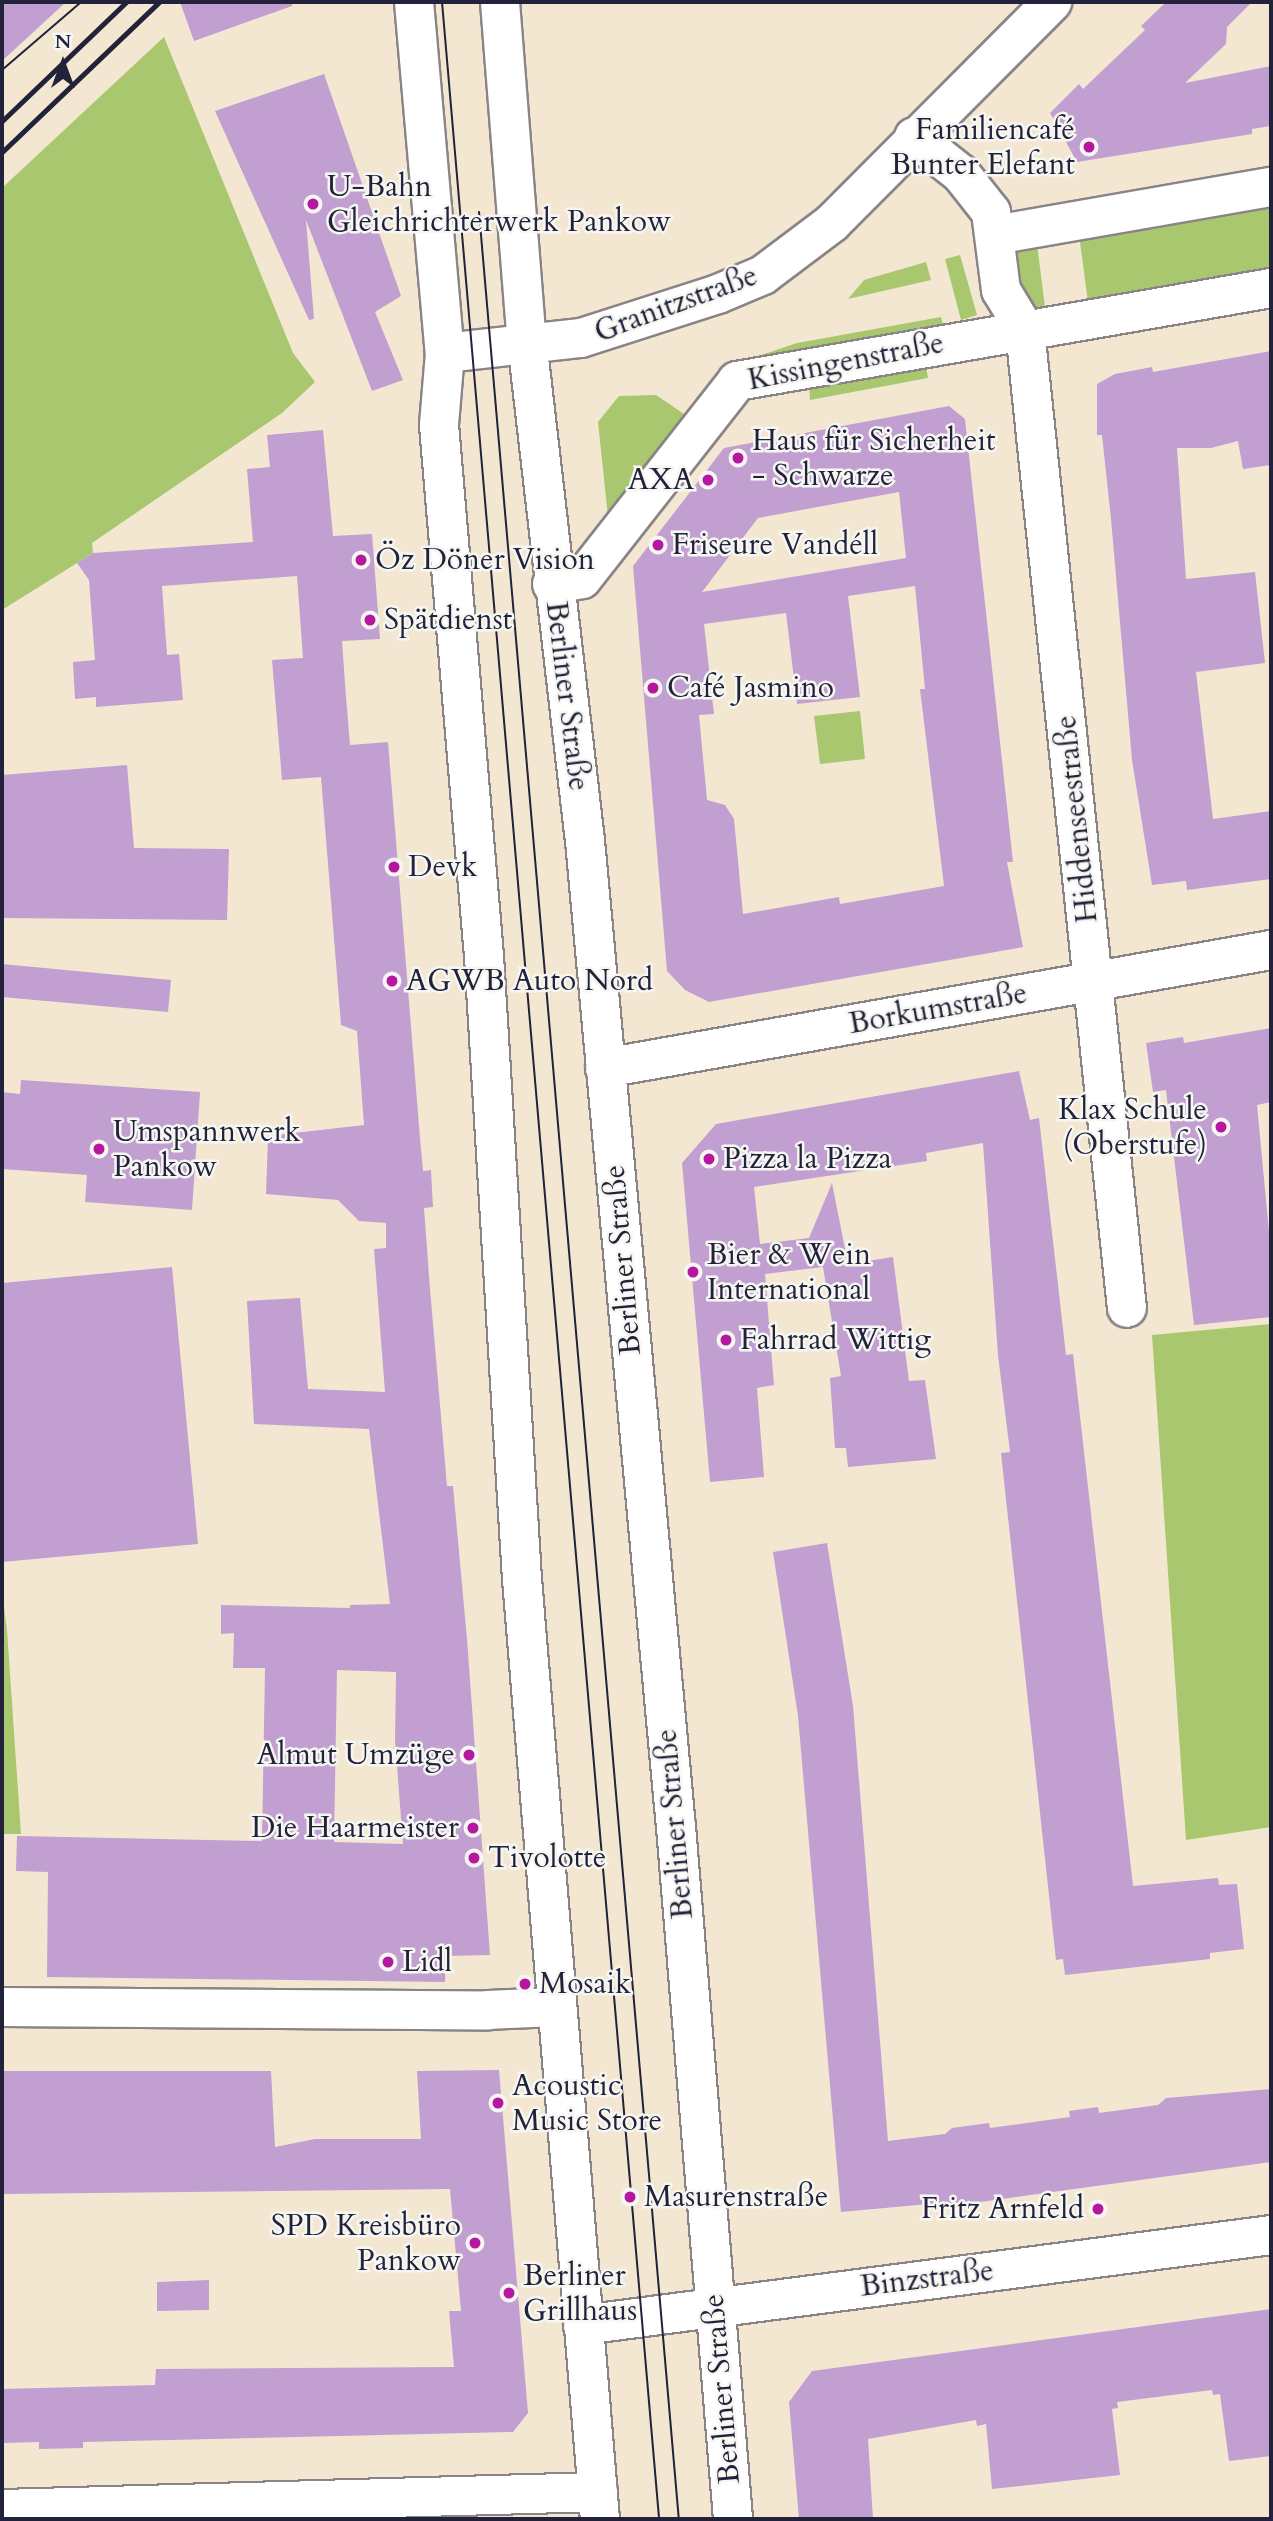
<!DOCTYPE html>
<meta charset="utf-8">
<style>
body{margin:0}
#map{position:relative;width:1273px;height:2521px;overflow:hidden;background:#f3e7d2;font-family:Cardo,serif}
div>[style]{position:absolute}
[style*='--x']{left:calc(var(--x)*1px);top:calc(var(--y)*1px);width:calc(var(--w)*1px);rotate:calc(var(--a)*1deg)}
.green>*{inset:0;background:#a9c76f}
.building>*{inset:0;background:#c19fd1}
.roads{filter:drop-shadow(2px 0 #8a8486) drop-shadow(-2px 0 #8a8486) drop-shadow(0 2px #8a8486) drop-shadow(0 -2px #8a8486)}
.minor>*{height:38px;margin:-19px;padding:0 19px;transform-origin:19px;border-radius:19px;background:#fff}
.major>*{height:38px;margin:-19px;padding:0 19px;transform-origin:19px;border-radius:19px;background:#fff}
.tram>*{height:2px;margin:-1px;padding:0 1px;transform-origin:1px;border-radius:1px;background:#22223b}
.rail>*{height:5px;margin:-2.5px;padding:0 2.5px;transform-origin:2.5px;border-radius:2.5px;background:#22223b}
.dots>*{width:19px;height:19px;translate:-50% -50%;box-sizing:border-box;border:4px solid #f6f6f2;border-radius:50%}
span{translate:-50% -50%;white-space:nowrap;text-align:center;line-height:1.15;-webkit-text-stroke:5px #f6f6f2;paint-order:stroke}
.poi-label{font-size:30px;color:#22223b}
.right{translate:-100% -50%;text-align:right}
.left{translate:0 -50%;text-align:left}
.street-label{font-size:30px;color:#22223b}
.frame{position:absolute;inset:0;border:4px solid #22223b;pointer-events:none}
.north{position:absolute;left:28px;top:28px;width:70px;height:70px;-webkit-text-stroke:5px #f6f6f2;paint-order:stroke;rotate:0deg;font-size:19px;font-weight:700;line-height:28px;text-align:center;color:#22223b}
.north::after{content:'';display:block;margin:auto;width:24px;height:32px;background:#22223b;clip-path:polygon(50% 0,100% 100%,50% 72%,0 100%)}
</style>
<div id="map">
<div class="green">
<div style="clip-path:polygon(164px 37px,293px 353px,315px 382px,282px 413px,92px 543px,93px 553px,2px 610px,2px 188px)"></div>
<div style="clip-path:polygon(1271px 201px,1271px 268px,1088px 302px,1079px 235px)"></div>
<div style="clip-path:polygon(1037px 244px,1045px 307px,1028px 311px,1013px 268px,1016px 247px)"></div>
<div style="clip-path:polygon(960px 255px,977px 315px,961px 320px,945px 259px)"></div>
<div style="clip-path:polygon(926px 262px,931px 280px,848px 299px,864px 280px)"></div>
<div style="clip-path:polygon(941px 317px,944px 329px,740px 362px,797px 343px)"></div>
<div style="clip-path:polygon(925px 361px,928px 378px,810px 400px,809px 382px)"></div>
<div style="clip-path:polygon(656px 395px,690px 418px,609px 526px,598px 422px,619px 396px)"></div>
<div style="clip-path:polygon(860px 711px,865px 759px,820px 764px,814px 716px)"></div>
<div style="clip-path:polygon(1271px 1324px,1271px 1827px,1186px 1840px,1152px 1335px)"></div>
<div style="clip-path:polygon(2px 1591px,7px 1630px,21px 1834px,2px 1834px)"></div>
</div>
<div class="building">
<div style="clip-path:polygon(2px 2px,66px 2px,2px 61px)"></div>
<div style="clip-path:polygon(180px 2px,292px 2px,292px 6px,194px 41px)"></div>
<div style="clip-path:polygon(1166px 2px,1252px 2px,1227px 27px,1226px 44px,1185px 83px,1271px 66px,1271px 126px,1252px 129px,1252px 134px,1077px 162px,1050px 113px,1079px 84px,1083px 89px,1145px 30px,1141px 26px)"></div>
<div style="clip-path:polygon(324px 74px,401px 296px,375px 312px,403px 380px,372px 391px,306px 220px,314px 319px,309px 320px,215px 111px)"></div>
<div style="clip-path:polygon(1271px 351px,1271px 465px,1243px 469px,1238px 441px,1211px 448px,1177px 448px,1186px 579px,1255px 572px,1265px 663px,1196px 672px,1213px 819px,1271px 811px,1271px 879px,1187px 890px,1186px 881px,1152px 885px,1132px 760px,1111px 519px,1102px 435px,1097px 435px,1097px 384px,1115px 374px,1152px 367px,1153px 372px)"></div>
<div style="clip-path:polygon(evenodd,949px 406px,965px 419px,1013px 862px,1007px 862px,1023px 947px,709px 1002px,685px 990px,667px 971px,633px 566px,724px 448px,949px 406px,899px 492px,906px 558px,702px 592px,758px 518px,899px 492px,949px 406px,915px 586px,925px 689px,920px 689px,944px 886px,840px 904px,839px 897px,743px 914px,734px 819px,725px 805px,707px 800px,699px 715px,714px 714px,704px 624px,786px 613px,797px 704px,860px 697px,848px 596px,915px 586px)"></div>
<div style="clip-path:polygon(evenodd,323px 430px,333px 536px,372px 534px,380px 639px,342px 641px,346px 697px,350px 745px,388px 742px,420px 1138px,423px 1171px,431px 1170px,433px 1207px,424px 1208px,430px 1289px,447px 1486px,453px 1486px,467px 1639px,490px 1955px,446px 1956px,445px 1982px,47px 1977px,48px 1872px,16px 1871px,17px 1836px,262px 1841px,265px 1668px,233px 1668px,234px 1633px,221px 1634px,221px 1605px,350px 1608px,350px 1605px,390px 1604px,369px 1429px,254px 1424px,247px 1301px,300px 1298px,308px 1389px,385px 1392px,374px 1249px,386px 1248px,386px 1223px,359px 1221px,338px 1200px,266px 1194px,268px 1136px,364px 1125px,357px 1031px,341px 1025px,321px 777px,282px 780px,272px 660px,303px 658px,297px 576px,162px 586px,167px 655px,179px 654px,183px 700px,96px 707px,96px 697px,75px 699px,73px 662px,95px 660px,89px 580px,77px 563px,93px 553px,253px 542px,247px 469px,270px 467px,267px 435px,323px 430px,337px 1670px,396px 1672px,395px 1740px,403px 1844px,334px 1842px,337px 1670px)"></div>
<div style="clip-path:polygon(127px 765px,134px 848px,229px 849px,227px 920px,2px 918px,2px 775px)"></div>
<div style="clip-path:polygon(2px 964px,171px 980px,168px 1012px,2px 997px)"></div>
<div style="clip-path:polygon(1271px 1028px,1271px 1102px,1257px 1105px,1271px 1253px,1271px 1317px,1194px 1325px,1166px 1090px,1153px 1092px,1146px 1043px,1183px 1037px,1184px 1043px)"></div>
<div style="clip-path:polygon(1019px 1071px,1030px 1120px,1039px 1118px,1066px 1355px,1073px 1354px,1133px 1886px,1218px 1878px,1219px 1885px,1237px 1884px,1244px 1949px,1210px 1953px,1210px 1959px,1065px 1975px,1063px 1959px,1056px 1960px,1001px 1453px,1010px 1452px,998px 1355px,983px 1143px,926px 1153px,927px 1161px,754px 1187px,760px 1244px,809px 1238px,832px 1183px,848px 1264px,893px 1257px,909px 1381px,925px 1380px,936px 1459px,848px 1467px,846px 1448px,835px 1448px,830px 1378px,841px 1376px,823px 1267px,765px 1274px,774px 1385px,757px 1388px,764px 1477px,710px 1482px,682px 1163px,716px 1124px)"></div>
<div style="clip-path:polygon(21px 1080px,200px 1092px,192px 1210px,85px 1202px,87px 1175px,2px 1169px,2px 1092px,20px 1094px)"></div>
<div style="clip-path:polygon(172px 1267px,198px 1544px,2px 1562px,2px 1283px)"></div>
<div style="clip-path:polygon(827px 1543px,853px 1706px,888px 2141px,945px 2134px,952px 2128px,989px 2123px,990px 2128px,1070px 2117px,1069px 2111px,1098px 2107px,1099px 2113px,1158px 2105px,1166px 2098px,1271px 2089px,1271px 2162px,929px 2209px,928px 2204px,841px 2212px,798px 1716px,773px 1552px)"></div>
<div style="clip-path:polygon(499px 2070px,528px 2413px,513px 2432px,83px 2442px,83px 2448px,39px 2449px,39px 2442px,2px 2443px,2px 2389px,155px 2385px,156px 2369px,454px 2367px,449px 2311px,461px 2311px,450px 2189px,2px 2194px,2px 2071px,271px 2071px,275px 2147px,315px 2139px,421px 2139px,417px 2071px)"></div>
<div style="clip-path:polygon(209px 2280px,209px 2310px,157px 2311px,157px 2282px)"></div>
<div style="clip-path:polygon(1271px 2309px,1271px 2456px,1229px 2461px,1220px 2394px,1213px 2395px,1212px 2390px,1117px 2402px,1118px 2408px,1112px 2409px,1120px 2475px,992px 2489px,986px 2424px,977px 2426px,976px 2420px,868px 2439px,873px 2519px,799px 2519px,789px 2402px,812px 2371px)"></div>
</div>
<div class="roads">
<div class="minor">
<div style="--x:914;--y:137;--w:60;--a:38.2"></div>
<div style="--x:961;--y:174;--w:48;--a:51.7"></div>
<div style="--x:991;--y:212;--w:79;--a:82.7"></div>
<div style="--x:1001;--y:290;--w:47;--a:59"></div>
<div style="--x:995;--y:235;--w:280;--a:-9.9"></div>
<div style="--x:1025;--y:330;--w:983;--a:84.05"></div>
<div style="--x:552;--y:584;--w:30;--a:-9"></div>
<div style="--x:582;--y:579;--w:251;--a:-51.9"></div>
<div style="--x:737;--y:381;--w:542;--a:-9.88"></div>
<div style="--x:605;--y:1068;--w:676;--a:-10.05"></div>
<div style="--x:2;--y:2007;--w:486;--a:0.4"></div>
<div style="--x:488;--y:2010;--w:69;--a:-2.5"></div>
<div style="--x:583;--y:2325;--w:694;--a:-7.45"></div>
<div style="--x:2;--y:2509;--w:596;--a:-1.63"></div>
</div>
<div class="major">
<div style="--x:414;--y:2;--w:352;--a:85"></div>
<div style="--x:445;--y:353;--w:72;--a:94.8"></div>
<div style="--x:439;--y:425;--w:533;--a:85.16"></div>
<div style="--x:484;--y:956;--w:624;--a:86.51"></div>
<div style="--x:522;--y:1579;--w:943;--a:85.26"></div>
<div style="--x:500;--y:2;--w:332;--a:85.5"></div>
<div style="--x:526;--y:333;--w:511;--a:83.38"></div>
<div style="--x:585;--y:841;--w:990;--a:84.73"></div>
<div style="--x:676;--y:1827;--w:694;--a:85.29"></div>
<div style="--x:445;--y:353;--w:137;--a:-6.3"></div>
<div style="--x:581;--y:338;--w:144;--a:-17.8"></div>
<div style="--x:718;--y:294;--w:49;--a:-22.9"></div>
<div style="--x:763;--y:275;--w:86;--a:-37"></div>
<div style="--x:832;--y:223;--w:312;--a:-45.1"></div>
</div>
</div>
<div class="tram">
<div style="--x:442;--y:2;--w:2526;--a:85.07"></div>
<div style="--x:2;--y:70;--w:104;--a:-40.7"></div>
<div style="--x:479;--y:212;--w:2316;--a:85.05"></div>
</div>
<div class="rail">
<div style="--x:2;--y:121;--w:172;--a:-43.8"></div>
<div style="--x:2;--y:152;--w:217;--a:-43.7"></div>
</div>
<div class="dots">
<div style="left:1089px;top:147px;background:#b5179e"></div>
<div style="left:313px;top:204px;background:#b5179e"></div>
<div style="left:738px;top:458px;background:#b5179e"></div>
<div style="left:708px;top:480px;background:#b5179e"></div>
<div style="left:658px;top:545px;background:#b5179e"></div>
<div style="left:361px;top:560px;background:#b5179e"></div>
<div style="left:370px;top:620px;background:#b5179e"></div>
<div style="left:653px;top:688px;background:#b5179e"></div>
<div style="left:394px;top:867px;background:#b5179e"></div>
<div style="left:392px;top:981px;background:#b5179e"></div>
<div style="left:1221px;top:1127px;background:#b5179e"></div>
<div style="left:99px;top:1149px;background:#b5179e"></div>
<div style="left:709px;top:1159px;background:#b5179e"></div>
<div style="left:693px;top:1272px;background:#b5179e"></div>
<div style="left:726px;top:1340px;background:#b5179e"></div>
<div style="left:469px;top:1755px;background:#b5179e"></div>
<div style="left:473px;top:1828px;background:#b5179e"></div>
<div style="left:474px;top:1858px;background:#b5179e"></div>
<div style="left:388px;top:1962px;background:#b5179e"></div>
<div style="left:525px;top:1984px;background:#b5179e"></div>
<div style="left:498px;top:2103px;background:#b5179e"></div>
<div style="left:630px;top:2197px;background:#b5179e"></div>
<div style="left:1098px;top:2209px;background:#b5179e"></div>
<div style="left:475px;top:2243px;background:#b5179e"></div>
<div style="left:509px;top:2293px;background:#b5179e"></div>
</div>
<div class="poi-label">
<span class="right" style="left:1075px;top:147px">Familiencafé<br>Bunter Elefant</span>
<span class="left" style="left:327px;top:204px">U-Bahn<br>Gleichrichterwerk Pankow</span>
<span class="left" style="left:752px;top:458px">Haus für Sicherheit<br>- Schwarze</span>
<span class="right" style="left:694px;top:480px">AXA</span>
<span class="left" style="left:672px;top:545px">Friseure Vandéll</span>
<span class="left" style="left:375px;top:560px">Öz Döner Vision</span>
<span class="left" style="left:384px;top:620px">Spätdienst</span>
<span class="left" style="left:667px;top:688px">Café Jasmino</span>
<span class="left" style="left:408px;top:867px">Devk</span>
<span class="left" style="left:406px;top:981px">AGWB Auto Nord</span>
<span class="right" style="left:1207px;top:1127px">Klax Schule<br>(Oberstufe)</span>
<span class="left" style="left:113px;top:1149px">Umspannwerk<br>Pankow</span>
<span class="left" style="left:723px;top:1159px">Pizza la Pizza</span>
<span class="left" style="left:707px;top:1272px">Bier &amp; Wein<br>International</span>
<span class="left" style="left:740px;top:1340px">Fahrrad Wittig</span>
<span class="right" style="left:455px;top:1755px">Almut Umzüge</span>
<span class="right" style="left:459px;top:1828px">Die Haarmeister</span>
<span class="left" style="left:488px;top:1858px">Tivolotte</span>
<span class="left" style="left:402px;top:1962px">Lidl</span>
<span class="left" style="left:539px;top:1984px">Mosaik</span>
<span class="left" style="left:512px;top:2103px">Acoustic<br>Music Store</span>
<span class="left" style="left:644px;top:2197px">Masurenstraße</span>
<span class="right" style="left:1084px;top:2209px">Fritz Arnfeld</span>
<span class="right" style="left:461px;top:2243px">SPD Kreisbüro<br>Pankow</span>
<span class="left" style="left:523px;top:2293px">Berliner<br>Grillhaus</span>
</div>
<div class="street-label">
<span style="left:676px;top:304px;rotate:-20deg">Granitzstraße</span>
<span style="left:846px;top:362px;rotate:-11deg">Kissingenstraße</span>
<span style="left:567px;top:696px;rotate:83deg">Berliner Straße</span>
<span style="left:1077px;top:819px;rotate:-96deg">Hiddenseestraße</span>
<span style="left:938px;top:1009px;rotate:-10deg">Borkumstraße</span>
<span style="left:623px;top:1260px;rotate:-95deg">Berliner Straße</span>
<span style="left:675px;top:1824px;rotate:-95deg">Berliner Straße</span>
<span style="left:927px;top:2279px;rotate:-7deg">Binzstraße</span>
<span style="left:722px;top:2389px;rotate:-95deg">Berliner Straße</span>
</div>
<div class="frame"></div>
<div class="north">N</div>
</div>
